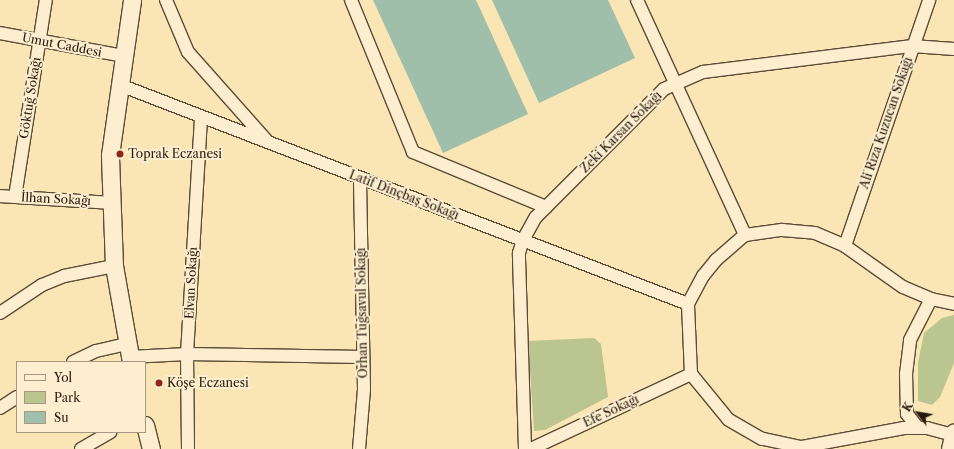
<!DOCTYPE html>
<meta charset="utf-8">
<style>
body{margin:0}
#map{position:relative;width:954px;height:449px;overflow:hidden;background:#fae5b4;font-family:"Libre Caslon Text",serif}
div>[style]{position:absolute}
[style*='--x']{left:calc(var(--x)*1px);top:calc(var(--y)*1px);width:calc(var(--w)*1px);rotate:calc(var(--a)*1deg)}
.green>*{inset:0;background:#bbc58f}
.water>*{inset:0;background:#9fbfaa}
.roads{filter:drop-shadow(1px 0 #5c4c37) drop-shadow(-1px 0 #5c4c37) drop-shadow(0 1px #5c4c37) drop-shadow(0 -1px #5c4c37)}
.minor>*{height:12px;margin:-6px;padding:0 6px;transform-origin:6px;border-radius:6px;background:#fceece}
.secondary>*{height:17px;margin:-8.5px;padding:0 8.5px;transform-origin:8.5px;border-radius:8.5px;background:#fceece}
.dots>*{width:11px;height:11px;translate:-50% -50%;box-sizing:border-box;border:2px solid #fceece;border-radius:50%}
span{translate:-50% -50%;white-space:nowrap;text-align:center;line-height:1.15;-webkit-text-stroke:4px #fceece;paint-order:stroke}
.street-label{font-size:12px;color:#27190d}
.poi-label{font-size:12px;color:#27190d}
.left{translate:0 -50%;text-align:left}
.legend{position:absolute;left:16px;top:361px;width:130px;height:72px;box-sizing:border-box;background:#fceece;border:1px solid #a79981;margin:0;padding:5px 7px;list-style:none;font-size:12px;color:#27190d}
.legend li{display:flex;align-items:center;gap:8px;height:20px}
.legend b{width:20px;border:1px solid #a79981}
.north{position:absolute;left:898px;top:393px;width:40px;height:40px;-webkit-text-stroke:3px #fceece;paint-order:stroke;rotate:301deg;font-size:11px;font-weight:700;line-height:16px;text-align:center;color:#27190d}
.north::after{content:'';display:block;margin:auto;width:14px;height:18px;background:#27190d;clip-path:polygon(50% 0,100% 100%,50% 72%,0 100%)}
</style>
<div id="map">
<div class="green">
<div style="clip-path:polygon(954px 315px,954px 363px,940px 397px,932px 405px,918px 401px,918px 363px,924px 333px,942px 318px)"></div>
<div style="clip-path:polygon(594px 338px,601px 344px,608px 397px,545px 430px,534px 431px,528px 341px)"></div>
</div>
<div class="water">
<div style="clip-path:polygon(373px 0,476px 0,528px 114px,443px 153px)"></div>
<div style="clip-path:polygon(492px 0,608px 0,635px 58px,539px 103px)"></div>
</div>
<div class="roads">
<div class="minor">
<div style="--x:166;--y:0;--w:56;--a:67.1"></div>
<div style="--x:188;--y:52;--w:118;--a:48.4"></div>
<div style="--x:351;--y:0;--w:164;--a:67.8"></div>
<div style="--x:413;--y:152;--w:144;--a:22.5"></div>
<div style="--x:637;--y:0;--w:259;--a:65.3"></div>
<div style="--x:0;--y:33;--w:126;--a:10.5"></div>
<div style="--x:120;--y:85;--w:609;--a:21.08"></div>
<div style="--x:0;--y:196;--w:111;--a:3.6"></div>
<div style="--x:15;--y:197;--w:199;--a:-81.1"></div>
<div style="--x:845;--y:246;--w:260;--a:-71.1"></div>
<div style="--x:0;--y:313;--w:50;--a:-33.7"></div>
<div style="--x:42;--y:285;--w:24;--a:-22"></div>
<div style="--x:64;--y:276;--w:51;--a:-11.3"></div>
<div style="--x:130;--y:357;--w:57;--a:-3"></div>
<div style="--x:187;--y:354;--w:176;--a:1"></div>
<div style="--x:73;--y:362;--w:25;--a:-26"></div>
<div style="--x:96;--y:351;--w:32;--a:-13"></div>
<div style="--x:0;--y:408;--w:20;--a:-33"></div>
<div style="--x:918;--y:428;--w:18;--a:-128"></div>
<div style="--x:907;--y:414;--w:40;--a:-91.4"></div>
<div style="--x:906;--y:374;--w:34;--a:-83"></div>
<div style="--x:910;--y:340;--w:46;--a:-62.9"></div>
<div style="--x:953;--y:435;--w:27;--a:-165"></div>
<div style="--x:927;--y:428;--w:23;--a:180"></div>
<div style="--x:904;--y:428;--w:105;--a:169.5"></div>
<div style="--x:801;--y:447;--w:40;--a:-168"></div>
<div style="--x:762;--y:439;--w:39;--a:-150"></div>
<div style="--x:728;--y:419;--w:58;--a:-129.4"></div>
<div style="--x:691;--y:374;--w:70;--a:-92.5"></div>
<div style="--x:688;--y:304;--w:32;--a:-62"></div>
<div style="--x:703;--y:276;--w:21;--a:-51"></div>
<div style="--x:716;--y:260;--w:38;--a:-41"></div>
<div style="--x:745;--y:235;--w:37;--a:-8"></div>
<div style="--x:782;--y:230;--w:33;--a:5"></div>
<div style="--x:815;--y:233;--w:33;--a:23"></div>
<div style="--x:845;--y:246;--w:71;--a:35.3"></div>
<div style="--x:903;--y:287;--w:30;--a:23"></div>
<div style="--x:931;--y:299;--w:24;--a:12"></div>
<div style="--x:81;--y:449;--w:34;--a:-30"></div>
<div style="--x:188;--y:449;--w:95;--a:-90.6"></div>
<div style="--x:187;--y:354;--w:237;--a:-86.6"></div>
<div style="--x:359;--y:449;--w:60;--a:-85.2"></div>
<div style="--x:364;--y:389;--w:211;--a:-91.1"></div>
<div style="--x:525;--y:449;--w:196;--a:-91.8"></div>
<div style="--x:519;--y:253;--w:14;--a:-73"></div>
<div style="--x:523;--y:240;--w:26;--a:-61"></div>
<div style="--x:536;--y:217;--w:181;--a:-45"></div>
<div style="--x:664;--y:89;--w:43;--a:-23.6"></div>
<div style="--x:703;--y:72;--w:211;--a:-7.1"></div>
<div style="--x:912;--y:46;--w:42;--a:4.1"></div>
<div style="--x:531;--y:449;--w:177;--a:-25.1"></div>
</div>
<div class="secondary">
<div style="--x:131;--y:362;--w:97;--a:-100"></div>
<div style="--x:114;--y:266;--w:111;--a:-92.1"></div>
<div style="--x:110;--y:155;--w:157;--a:-81.9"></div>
<div style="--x:145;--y:425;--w:25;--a:76"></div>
<div style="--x:950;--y:449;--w:17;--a:-77"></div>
</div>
</div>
<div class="dots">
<div style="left:120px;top:154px;background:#8f2418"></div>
<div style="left:159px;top:383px;background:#8f2418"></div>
</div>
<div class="street-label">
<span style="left:62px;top:45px;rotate:11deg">Umut Caddesi</span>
<span style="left:30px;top:98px;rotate:-81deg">Göktuğ Sokağı</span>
<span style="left:886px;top:123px;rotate:-71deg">Ali Rıza Kuzucan Sokağı</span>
<span style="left:621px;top:132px;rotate:-45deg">Zeki Karsan Sokağı</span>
<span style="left:404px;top:195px;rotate:21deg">Latif Dinçbaş Sokağı</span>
<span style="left:56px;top:199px;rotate:3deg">İlhan Sokağı</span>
<span style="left:191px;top:283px;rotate:-87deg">Elvan Sokağı</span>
<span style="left:362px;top:313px;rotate:-91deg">Orhan Tuğsavul Sokağı</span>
<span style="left:611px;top:411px;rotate:-25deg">Efe Sokağı</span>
</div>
<div class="poi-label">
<span class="left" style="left:128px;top:154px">Toprak Eczanesi</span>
<span class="left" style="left:167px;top:383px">Köşe Eczanesi</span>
</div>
<ul class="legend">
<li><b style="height:5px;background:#fceece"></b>Yol</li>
<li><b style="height:11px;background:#bbc58f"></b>Park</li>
<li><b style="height:11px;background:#9fbfaa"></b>Su</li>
</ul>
<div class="north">K</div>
</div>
